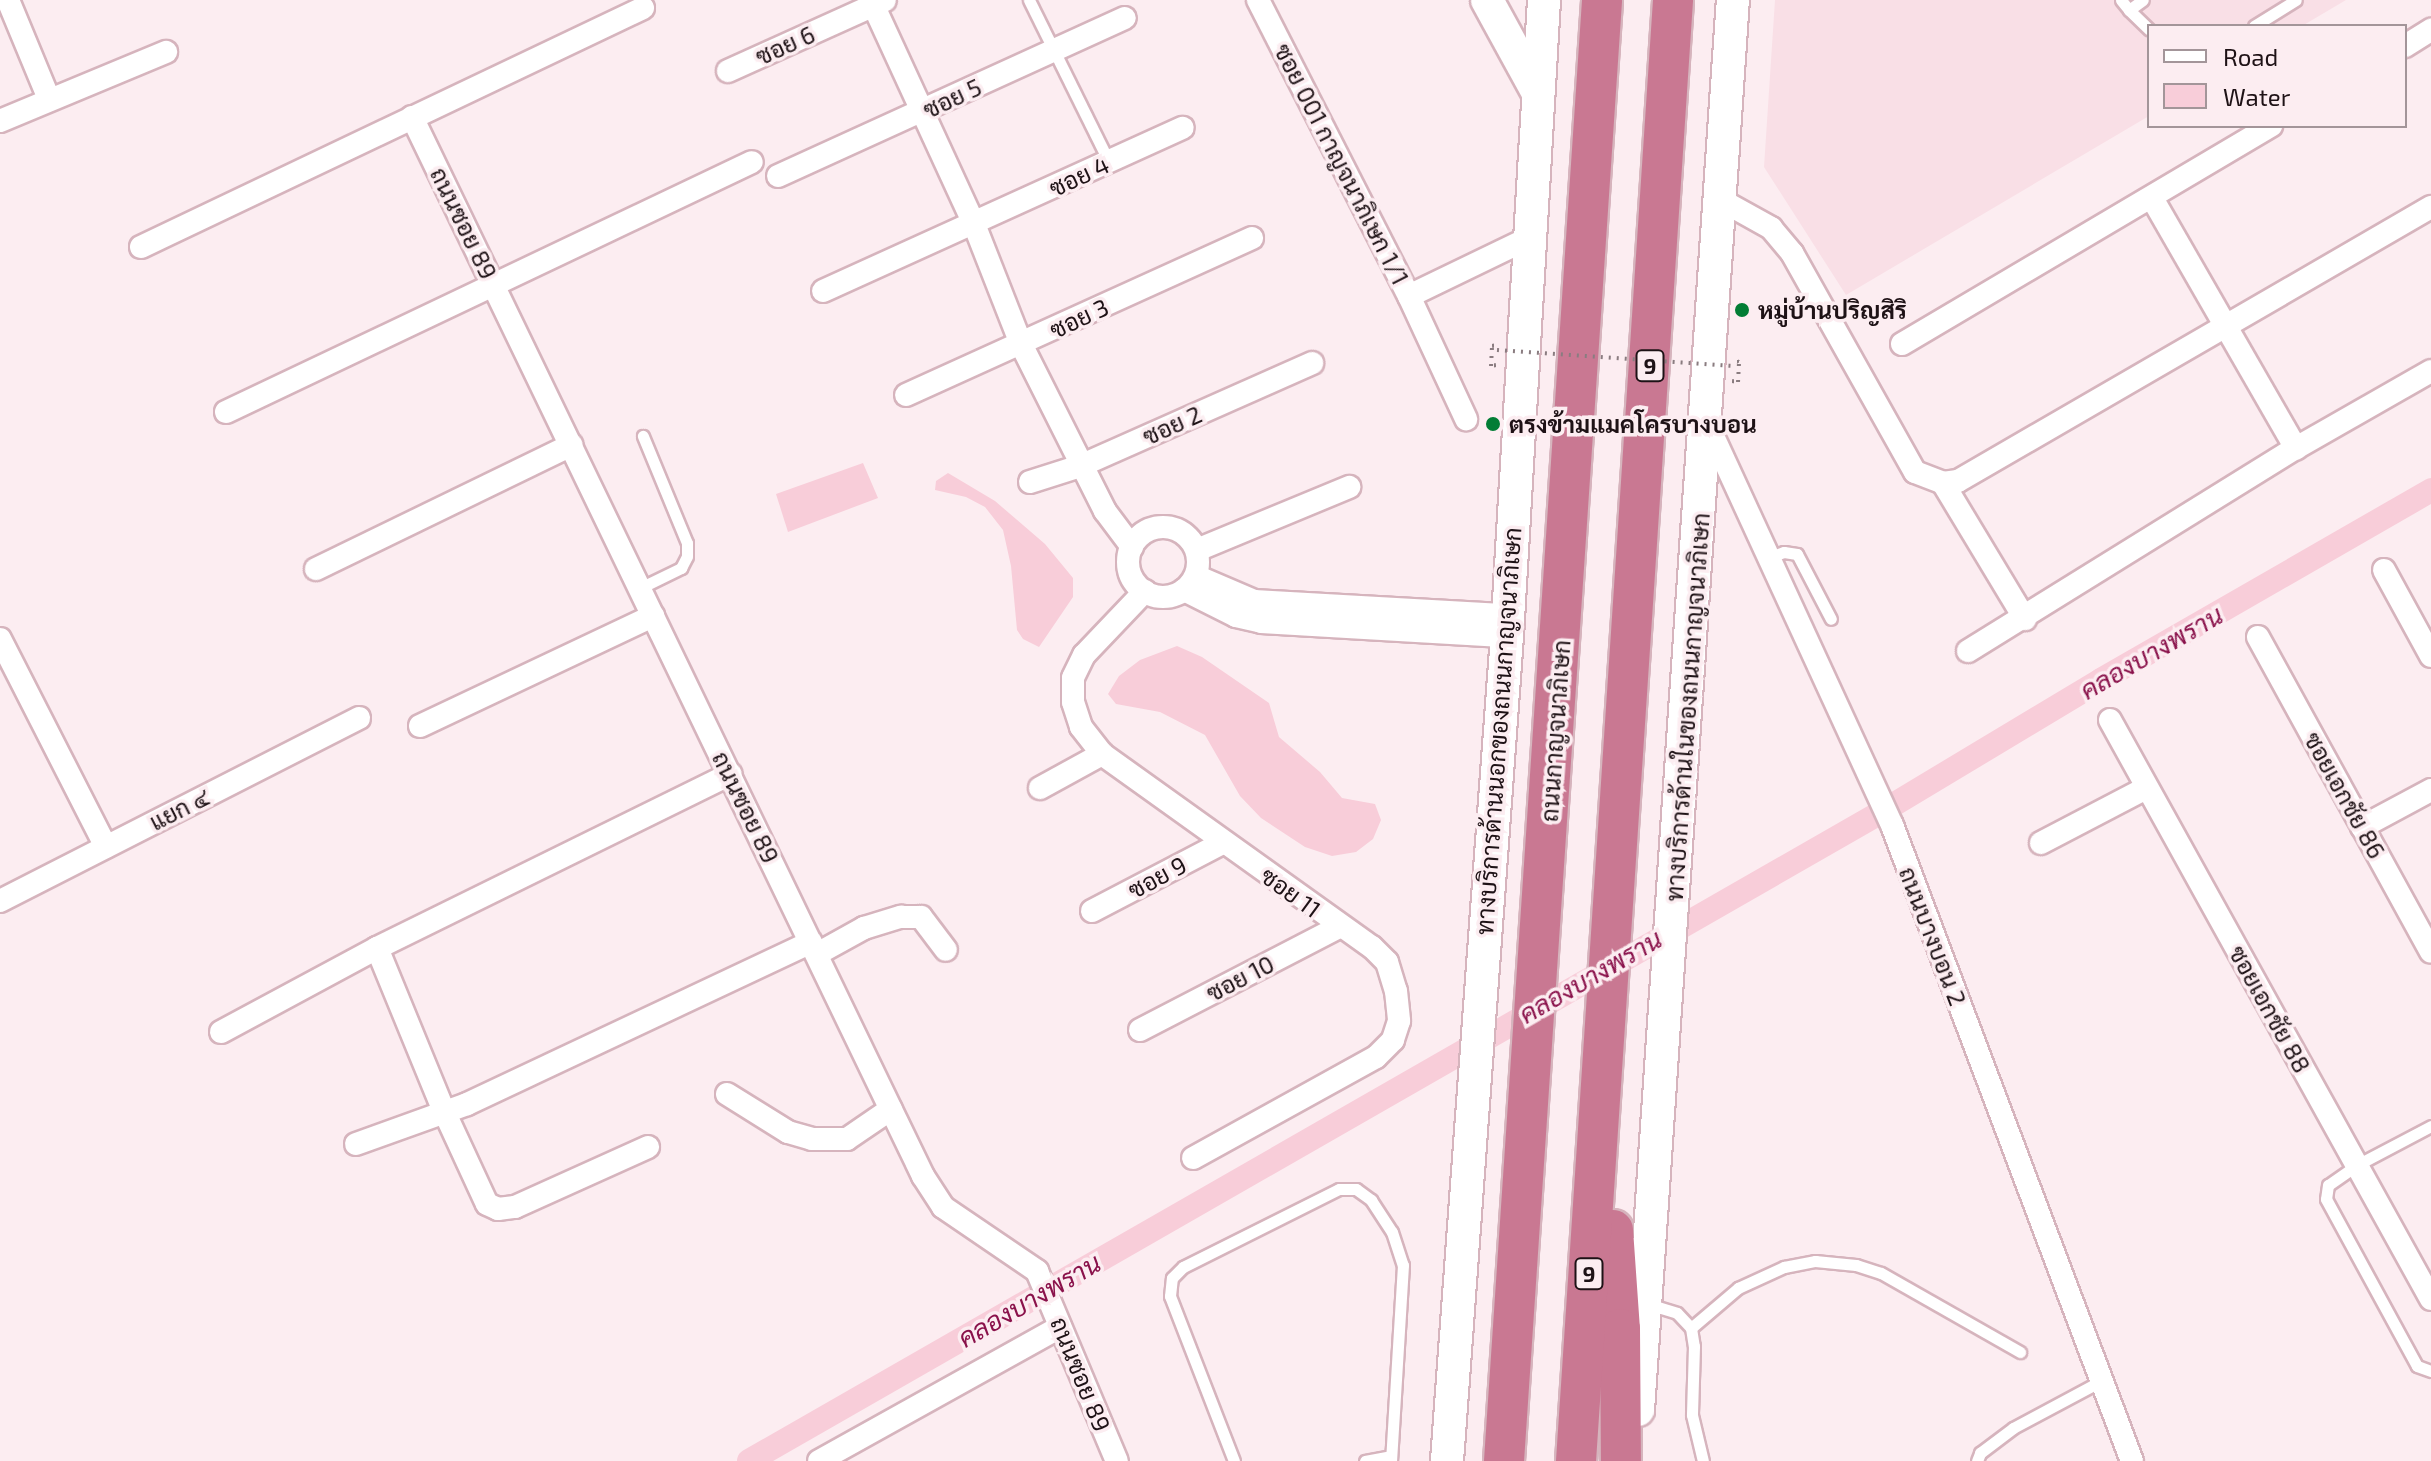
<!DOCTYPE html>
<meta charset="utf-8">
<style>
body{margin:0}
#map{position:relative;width:2431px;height:1461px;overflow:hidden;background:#fcedf1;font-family:"Exo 2",Sarabun,sans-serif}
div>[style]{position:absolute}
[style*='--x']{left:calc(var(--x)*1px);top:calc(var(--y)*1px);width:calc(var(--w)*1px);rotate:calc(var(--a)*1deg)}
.built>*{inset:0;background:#f9dfe6}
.water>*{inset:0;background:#f8cdd9}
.canal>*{height:24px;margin:-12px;padding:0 12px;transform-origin:12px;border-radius:12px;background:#f8cdd9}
.path>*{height:4px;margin-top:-2px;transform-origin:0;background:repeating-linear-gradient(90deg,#8a7c80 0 2px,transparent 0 8px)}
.roads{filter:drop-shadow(2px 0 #d6b4bd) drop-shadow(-2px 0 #d6b4bd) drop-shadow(0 2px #d6b4bd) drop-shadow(0 -2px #d6b4bd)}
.lane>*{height:11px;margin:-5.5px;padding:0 5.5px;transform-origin:5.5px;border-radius:5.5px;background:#fff}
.street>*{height:22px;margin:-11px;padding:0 11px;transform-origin:11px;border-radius:11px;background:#fff}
.street>.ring{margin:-11px;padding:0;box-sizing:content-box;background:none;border:22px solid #fff;border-radius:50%}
.secondary>*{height:32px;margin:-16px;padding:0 16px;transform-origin:16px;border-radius:16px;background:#fff}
.highway>*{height:40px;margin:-20px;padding:0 20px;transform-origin:20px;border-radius:20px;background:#c97892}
.path-bridge>*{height:4px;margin-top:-2px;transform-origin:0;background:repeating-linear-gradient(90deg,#8a7c80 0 2px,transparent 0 8px)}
.dots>*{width:22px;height:22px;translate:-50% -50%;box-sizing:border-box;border:4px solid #fcedf1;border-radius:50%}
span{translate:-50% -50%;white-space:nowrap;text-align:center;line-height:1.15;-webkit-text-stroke:7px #fcedf1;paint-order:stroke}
.shield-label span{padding:2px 6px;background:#fcedf1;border:2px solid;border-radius:6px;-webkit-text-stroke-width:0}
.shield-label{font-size:22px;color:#1e1216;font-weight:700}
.street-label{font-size:24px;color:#1e1216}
.poi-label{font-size:24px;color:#1e1216;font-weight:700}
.left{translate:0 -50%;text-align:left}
.water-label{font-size:26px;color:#8a124b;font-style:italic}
.legend{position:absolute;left:2147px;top:24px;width:260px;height:104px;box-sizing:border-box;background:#fcedf1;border:2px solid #a39599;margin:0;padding:10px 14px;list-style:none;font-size:24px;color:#1e1216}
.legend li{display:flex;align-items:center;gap:16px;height:40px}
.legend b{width:40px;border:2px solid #a39599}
</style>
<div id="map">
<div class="built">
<div style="clip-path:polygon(1775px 0,2346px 0,2302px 26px,2149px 26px,2149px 116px,1846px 295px,1764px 167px)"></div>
</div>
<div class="water">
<div style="clip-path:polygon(863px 463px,878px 498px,788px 532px,776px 494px)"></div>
<div style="clip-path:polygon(948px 473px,995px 501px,1045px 544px,1073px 578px,1073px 597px,1039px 647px,1023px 639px,1017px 630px,1011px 566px,1003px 530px,985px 507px,966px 497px,935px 490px,936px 481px)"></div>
<div style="clip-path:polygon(1177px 646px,1202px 657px,1269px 703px,1279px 737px,1320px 772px,1342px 798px,1375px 804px,1381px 820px,1373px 839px,1356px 852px,1332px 856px,1305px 847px,1261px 818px,1240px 796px,1205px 735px,1160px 712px,1116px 704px,1108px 694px,1119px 676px,1140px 660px)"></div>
</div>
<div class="canal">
<div style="--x:749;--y:1461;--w:1307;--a:-29.82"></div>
<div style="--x:1883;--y:811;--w:254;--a:-31"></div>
<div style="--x:2101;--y:680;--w:381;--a:-29.9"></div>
</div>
<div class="path">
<div style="--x:1496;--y:365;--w:5;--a:169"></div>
<div style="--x:1491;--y:366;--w:20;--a:-87"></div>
<div style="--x:1492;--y:346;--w:5;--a:-11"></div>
<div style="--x:1732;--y:381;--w:6;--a:9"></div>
<div style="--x:1738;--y:382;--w:20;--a:-87"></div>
<div style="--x:1739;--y:362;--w:5;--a:-158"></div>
</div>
<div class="roads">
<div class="lane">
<div style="--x:1029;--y:0;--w:181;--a:63.7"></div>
<div style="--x:2121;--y:0;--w:13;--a:51"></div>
<div style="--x:2129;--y:10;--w:17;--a:-36"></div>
<div style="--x:2129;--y:10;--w:28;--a:44"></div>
<div style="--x:2254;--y:26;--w:49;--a:-31.8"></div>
<div style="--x:1768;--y:558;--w:17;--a:-21"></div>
<div style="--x:1784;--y:552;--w:13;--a:9"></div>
<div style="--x:1797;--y:554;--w:73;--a:62.4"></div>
<div style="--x:640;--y:588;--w:46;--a:-26"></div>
<div style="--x:681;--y:568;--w:13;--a:-63"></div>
<div style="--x:687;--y:556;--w:13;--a:-90"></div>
<div style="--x:687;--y:543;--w:116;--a:-112.4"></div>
<div style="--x:2431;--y:1126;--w:84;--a:152.2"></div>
<div style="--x:2357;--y:1165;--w:35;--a:145"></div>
<div style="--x:2328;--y:1185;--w:14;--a:98"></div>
<div style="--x:2326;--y:1199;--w:190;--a:61.4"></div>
<div style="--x:2417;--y:1366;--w:15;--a:20"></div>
<div style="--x:1648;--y:1304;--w:30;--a:17"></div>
<div style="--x:1677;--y:1313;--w:21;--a:47"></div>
<div style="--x:1691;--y:1328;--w:18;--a:81"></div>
<div style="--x:1694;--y:1346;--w:69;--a:91.7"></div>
<div style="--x:1692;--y:1415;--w:47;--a:76.6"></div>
<div style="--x:1691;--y:1328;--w:62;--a:-40.4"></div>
<div style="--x:1738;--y:1288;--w:51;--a:-24.5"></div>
<div style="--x:1784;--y:1267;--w:32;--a:-11"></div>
<div style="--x:1815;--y:1261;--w:41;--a:5.6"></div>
<div style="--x:1856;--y:1265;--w:26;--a:18"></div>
<div style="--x:1881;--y:1273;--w:160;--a:29.6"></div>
<div style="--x:1234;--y:1461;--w:177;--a:-111.2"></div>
<div style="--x:1170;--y:1296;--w:18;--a:-84"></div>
<div style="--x:1172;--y:1278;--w:16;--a:-45"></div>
<div style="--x:1183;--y:1267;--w:174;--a:-26.6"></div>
<div style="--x:1339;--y:1189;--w:17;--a:0"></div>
<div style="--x:1356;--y:1189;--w:19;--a:36"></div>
<div style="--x:1371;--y:1200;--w:38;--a:57"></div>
<div style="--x:1392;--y:1232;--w:35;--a:72"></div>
<div style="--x:1403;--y:1265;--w:196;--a:93.5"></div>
<div style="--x:1365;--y:1461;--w:26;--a:-11"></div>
<div style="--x:1977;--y:1461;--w:9;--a:-69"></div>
<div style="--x:1980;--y:1453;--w:41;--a:-37.1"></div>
<div style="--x:2013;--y:1428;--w:100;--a:-28.1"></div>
</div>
<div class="street">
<div style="--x:8;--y:0;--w:107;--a:67.5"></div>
<div style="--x:871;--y:0;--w:247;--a:65.3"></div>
<div style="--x:974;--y:224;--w:129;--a:68.6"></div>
<div style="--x:1021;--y:344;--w:187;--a:63.3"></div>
<div style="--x:1105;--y:511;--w:45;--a:53.1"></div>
<div style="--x:1258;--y:0;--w:332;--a:63"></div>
<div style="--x:1409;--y:296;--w:133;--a:-25.8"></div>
<div style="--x:2405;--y:46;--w:31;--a:-32"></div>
<div style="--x:728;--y:71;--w:172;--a:-24.3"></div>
<div style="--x:412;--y:117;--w:1176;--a:64.24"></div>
<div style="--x:923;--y:1176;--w:37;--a:57"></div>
<div style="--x:943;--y:1207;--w:114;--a:34.2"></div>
<div style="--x:1037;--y:1271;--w:206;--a:67.2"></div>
<div style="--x:0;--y:121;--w:180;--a:-22.6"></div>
<div style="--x:778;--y:176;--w:381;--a:-24.5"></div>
<div style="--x:2152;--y:198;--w:289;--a:60.1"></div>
<div style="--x:1719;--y:199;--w:60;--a:29.1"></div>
<div style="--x:1771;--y:228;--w:33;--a:50"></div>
<div style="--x:1792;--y:253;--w:251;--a:60.7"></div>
<div style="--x:1915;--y:472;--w:30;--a:21"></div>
<div style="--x:1943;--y:483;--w:15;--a:-8"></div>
<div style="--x:1958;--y:481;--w:547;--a:-30.08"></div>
<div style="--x:141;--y:247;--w:556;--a:-25.46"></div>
<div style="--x:823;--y:291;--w:395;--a:-24.4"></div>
<div style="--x:1409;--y:296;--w:136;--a:65.1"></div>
<div style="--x:1902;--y:344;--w:429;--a:-30.6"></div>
<div style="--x:906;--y:395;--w:380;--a:-24.4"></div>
<div style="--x:226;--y:412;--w:582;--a:-25.42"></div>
<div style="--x:1707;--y:423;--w:443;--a:65.3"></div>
<div style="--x:1892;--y:825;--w:680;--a:69.33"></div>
<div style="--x:1030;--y:482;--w:52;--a:-17.7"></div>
<div style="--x:1080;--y:466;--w:254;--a:-23.9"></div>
<div style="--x:1943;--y:483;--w:159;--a:58.9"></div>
<div class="ring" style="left:1128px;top:527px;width:48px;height:48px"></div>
<div style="--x:1197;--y:550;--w:165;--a:-22.5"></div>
<div style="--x:316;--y:569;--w:284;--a:-25.9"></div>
<div style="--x:2384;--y:570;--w:98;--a:61.3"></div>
<div style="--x:1196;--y:576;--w:63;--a:23.3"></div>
<div style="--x:1254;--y:601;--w:253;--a:3.2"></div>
<div style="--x:1184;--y:590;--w:58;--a:26.6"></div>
<div style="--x:1236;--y:616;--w:26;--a:13"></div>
<div style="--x:1261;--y:622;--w:246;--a:3.3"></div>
<div style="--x:1145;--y:591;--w:88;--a:133.6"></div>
<div style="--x:1084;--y:655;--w:25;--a:116"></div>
<div style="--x:1073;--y:678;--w:24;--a:90"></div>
<div style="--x:1073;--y:702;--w:26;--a:72"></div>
<div style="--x:1081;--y:727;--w:34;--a:52"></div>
<div style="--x:1102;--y:754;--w:332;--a:35.6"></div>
<div style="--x:1372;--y:947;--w:21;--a:45"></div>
<div style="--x:1387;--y:962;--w:30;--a:73"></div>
<div style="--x:1396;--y:991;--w:30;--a:84"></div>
<div style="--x:1399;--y:1021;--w:20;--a:108"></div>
<div style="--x:1393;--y:1040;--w:24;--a:135"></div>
<div style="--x:1376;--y:1057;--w:209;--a:151.1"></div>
<div style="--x:2258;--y:637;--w:359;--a:61.2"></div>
<div style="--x:0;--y:639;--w:233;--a:63"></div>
<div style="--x:1968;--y:651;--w:386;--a:-31.8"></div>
<div style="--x:2296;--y:448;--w:155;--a:-29.7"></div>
<div style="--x:2110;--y:720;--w:662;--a:61"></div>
<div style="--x:420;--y:726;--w:258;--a:-25.3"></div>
<div style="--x:1040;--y:788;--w:71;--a:-28.7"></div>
<div style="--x:2362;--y:827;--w:78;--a:-28.2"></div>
<div style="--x:2041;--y:843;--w:119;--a:-27.6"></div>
<div style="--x:0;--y:901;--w:403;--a:-27"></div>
<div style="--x:1092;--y:911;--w:147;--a:-27.6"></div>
<div style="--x:377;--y:948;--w:176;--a:67.7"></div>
<div style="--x:444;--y:1111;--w:102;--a:65.2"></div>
<div style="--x:487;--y:1204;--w:12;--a:24"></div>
<div style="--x:498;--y:1209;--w:17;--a:-7"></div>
<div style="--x:515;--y:1207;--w:146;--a:-24.3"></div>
<div style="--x:817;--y:954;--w:54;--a:-29"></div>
<div style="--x:864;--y:928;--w:39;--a:-17"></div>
<div style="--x:901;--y:917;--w:20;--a:0"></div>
<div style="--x:921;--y:917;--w:41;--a:52.9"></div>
<div style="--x:1140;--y:1030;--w:224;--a:-27.4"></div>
<div style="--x:221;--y:1032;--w:177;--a:-28.3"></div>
<div style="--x:377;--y:948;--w:394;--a:-26.2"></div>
<div style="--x:727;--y:1094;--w:72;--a:31.9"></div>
<div style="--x:788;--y:1132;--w:25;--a:16"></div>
<div style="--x:812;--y:1139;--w:35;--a:0"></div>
<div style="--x:847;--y:1139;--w:53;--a:-34.3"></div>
<div style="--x:356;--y:1144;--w:118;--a:-19.8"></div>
<div style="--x:467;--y:1104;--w:380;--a:-25.2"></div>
<div style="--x:819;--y:1461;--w:276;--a:-29.1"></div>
</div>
<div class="secondary">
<div style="--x:1487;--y:0;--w:106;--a:61.3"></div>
<div style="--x:1638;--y:1410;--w:1413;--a:-86.15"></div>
<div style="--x:1447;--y:1461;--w:827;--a:-85.84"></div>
<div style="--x:1507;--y:636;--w:637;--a:-86.67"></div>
</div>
<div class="highway">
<div style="--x:1613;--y:1230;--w:99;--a:86"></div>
<div style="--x:1620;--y:1329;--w:132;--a:89.6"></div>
<div style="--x:1504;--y:1461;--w:1464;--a:-86.16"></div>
<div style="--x:1576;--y:1461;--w:1464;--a:-86.2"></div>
</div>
</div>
<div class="path-bridge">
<div style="--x:1497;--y:350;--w:237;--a:3.9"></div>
</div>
<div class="dots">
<div style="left:1742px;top:310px;background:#027d35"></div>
<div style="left:1493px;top:424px;background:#027d35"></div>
</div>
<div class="shield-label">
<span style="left:1650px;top:366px">9</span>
<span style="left:1589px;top:1274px">9</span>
</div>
<div class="street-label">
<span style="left:785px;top:45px;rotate:-24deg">ซอย 6</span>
<span style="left:952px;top:98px;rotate:-25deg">ซอย 5</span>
<span style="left:1342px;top:164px;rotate:63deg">ซอย 001 กาญจนาภิเษก 1/1</span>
<span style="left:1079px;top:176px;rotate:-25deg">ซอย 4</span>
<span style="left:464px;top:223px;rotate:64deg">ถนนซอย 89</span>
<span style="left:1079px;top:318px;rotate:-25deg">ซอย 3</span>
<span style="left:1172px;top:425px;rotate:-24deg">ซอย 2</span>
<span style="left:1687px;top:707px;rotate:-86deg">ทางบริการด้านในของถนนกาญจนาภิเษก</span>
<span style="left:1498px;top:731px;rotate:-86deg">ทางบริการด้านนอกของถนนกาญจนาภิเษก</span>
<span style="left:1555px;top:731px;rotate:-86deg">ถนนกาญจนาภิเษก</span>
<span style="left:2345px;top:795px;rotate:61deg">ซอยเอกชัย 86</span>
<span style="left:746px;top:807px;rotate:64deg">ถนนซอย 89</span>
<span style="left:179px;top:809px;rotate:-27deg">แยก ๔</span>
<span style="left:1157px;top:877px;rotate:-28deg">ซอย 9</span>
<span style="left:1291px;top:892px;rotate:36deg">ซอย 11</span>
<span style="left:1933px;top:936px;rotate:69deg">ถนนบางบอน 2</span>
<span style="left:1240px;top:978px;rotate:-27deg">ซอย 10</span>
<span style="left:2270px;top:1009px;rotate:61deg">ซอยเอกชัย 88</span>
<span style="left:1081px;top:1374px;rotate:68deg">ถนนซอย 89</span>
</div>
<div class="poi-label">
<span class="left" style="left:1758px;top:310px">หมู่บ้านปริญสิริ</span>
<span class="left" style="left:1509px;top:424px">ตรงข้ามแมคโครบางบอน</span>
</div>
<div class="water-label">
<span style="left:2151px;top:652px;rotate:-30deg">คลองบางพราน</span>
<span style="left:1590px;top:976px;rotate:-30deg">คลองบางพราน</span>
<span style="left:1029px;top:1300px;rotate:-30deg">คลองบางพราน</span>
</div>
<ul class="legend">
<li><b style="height:10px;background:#fff"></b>Road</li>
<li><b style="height:22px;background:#f8cdd9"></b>Water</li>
</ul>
</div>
